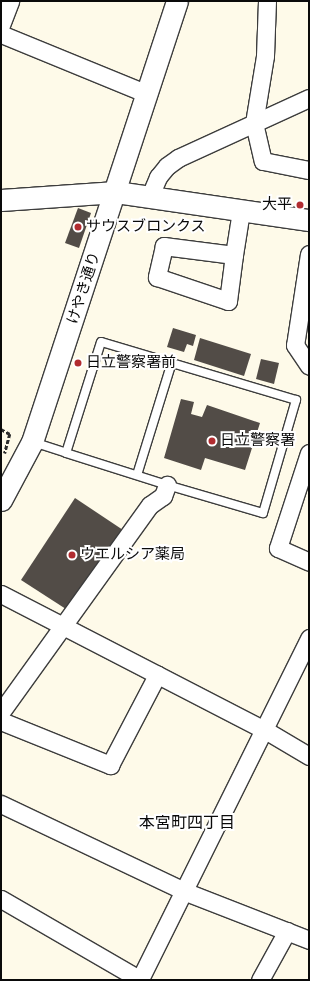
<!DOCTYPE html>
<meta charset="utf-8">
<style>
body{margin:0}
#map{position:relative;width:310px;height:981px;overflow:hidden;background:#fefae9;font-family:Spectral,"Noto Sans JP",serif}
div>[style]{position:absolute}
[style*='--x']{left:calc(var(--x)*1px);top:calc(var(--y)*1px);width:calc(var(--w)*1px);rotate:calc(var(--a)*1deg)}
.building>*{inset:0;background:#524c47}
.path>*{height:2.5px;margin-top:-1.25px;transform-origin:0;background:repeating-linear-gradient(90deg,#2c2c2c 0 4px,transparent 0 6px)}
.roads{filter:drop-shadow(1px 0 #3d3d3d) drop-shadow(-1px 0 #3d3d3d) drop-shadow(0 1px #3d3d3d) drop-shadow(0 -1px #3d3d3d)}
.service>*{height:8px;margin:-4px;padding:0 4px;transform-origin:4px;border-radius:4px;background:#fff}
.minor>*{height:17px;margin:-8.5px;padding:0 8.5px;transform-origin:8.5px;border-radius:8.5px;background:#fff}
.tertiary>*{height:21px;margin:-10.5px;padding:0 10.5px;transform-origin:10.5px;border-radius:10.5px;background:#fff}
.dots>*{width:11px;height:11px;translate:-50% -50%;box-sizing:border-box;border:2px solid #fff;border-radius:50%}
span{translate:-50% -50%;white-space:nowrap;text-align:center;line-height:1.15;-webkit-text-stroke:4px #fff;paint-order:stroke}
.poi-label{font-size:15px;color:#0a0a0a}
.right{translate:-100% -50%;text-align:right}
.left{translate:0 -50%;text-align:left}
.street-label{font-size:15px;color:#0a0a0a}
.neighbourhood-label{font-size:16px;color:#0a0a0a}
.frame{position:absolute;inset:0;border:2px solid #0a0a0a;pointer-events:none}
</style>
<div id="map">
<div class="building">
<div style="clip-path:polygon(78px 208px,91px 213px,79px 248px,65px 243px)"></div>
<div style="clip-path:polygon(173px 328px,196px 335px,193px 346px,187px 344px,184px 352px,167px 347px)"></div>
<div style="clip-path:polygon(200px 338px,251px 354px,244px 376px,194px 360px)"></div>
<div style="clip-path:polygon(261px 359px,279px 363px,274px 384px,256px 379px)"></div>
<div style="clip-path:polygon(181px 399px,194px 402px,191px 414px,202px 417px,207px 405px,260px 423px,245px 470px,205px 458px,201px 470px,164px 458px)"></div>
<div style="clip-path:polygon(75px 498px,123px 530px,69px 611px,21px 580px)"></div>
</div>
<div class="path">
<div style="--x:1;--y:429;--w:10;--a:29"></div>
<div style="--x:10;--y:434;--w:20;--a:105"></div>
</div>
<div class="roads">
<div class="service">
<div style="--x:33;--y:442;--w:35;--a:18"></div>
<div style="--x:66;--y:453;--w:106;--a:17.6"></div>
<div style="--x:167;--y:485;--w:100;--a:16.3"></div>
<div style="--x:263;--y:513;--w:118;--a:-73.7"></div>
<div style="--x:296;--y:400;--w:203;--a:-163.4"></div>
<div style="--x:101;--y:342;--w:116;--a:107.5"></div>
<div style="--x:137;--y:475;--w:118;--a:-72.8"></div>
</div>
<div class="minor">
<div style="--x:267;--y:1;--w:55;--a:92.1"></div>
<div style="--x:265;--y:56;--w:68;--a:99.3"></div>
<div style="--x:254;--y:123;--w:39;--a:77"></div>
<div style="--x:263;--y:161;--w:47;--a:11.1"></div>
<div style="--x:1;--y:25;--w:26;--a:-69"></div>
<div style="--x:1;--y:34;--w:158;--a:22.3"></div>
<div style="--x:150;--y:196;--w:21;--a:-67"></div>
<div style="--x:158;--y:177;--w:14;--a:-51"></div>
<div style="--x:167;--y:166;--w:14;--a:-36"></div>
<div style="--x:178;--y:158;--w:144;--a:-24.6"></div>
<div style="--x:309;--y:254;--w:92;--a:98.7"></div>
<div style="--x:295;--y:345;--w:25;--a:56"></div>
<div style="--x:234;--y:255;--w:71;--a:-172.7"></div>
<div style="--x:164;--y:246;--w:32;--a:103"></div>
<div style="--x:157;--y:277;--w:75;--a:18.7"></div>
<div style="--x:228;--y:301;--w:46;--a:-82.6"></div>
<div style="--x:234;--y:255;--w:45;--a:-81"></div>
<div style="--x:309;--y:453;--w:100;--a:108.1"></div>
<div style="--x:278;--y:548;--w:34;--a:24"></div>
<div style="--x:1;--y:594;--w:297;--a:27.3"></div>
<div style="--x:265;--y:730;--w:51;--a:30.6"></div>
<div style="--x:1;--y:712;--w:255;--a:-54.3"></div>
<div style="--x:150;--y:505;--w:16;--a:-35"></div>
<div style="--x:163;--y:496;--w:12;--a:-70"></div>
<div style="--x:1;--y:721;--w:118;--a:22"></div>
<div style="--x:110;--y:765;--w:102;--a:-62.4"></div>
<div style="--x:1;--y:804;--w:205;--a:25.4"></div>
<div style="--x:186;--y:892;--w:132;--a:21.3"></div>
<div style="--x:1;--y:899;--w:162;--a:30.1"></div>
<div style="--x:140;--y:979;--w:381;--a:-63.6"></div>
<div style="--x:260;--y:980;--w:56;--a:-61.1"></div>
</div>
<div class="tertiary">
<div style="--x:1;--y:200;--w:115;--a:-4"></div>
<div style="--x:116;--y:192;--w:195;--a:8.3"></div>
<div style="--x:1;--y:500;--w:66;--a:-61.9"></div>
<div style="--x:32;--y:442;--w:464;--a:-71.8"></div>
</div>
</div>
<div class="dots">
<div style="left:300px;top:205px;background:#b12c30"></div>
<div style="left:78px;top:227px;background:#b12c30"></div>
<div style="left:78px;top:363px;background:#b12c30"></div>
<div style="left:212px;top:441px;background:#b12c30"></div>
<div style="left:72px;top:555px;background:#b12c30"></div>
</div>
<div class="poi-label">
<span class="right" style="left:292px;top:205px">大平</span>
<span class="left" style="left:86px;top:227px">サウスブロンクス</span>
<span class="left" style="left:86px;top:363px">日立警察署前</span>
<span class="left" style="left:220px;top:441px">日立警察署</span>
<span class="left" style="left:80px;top:555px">ウエルシア薬局</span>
</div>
<div class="street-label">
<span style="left:84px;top:288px;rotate:-72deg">けやき通り</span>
</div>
<div class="neighbourhood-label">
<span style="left:187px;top:823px">本宮町四丁目</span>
</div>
<div class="frame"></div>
</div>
